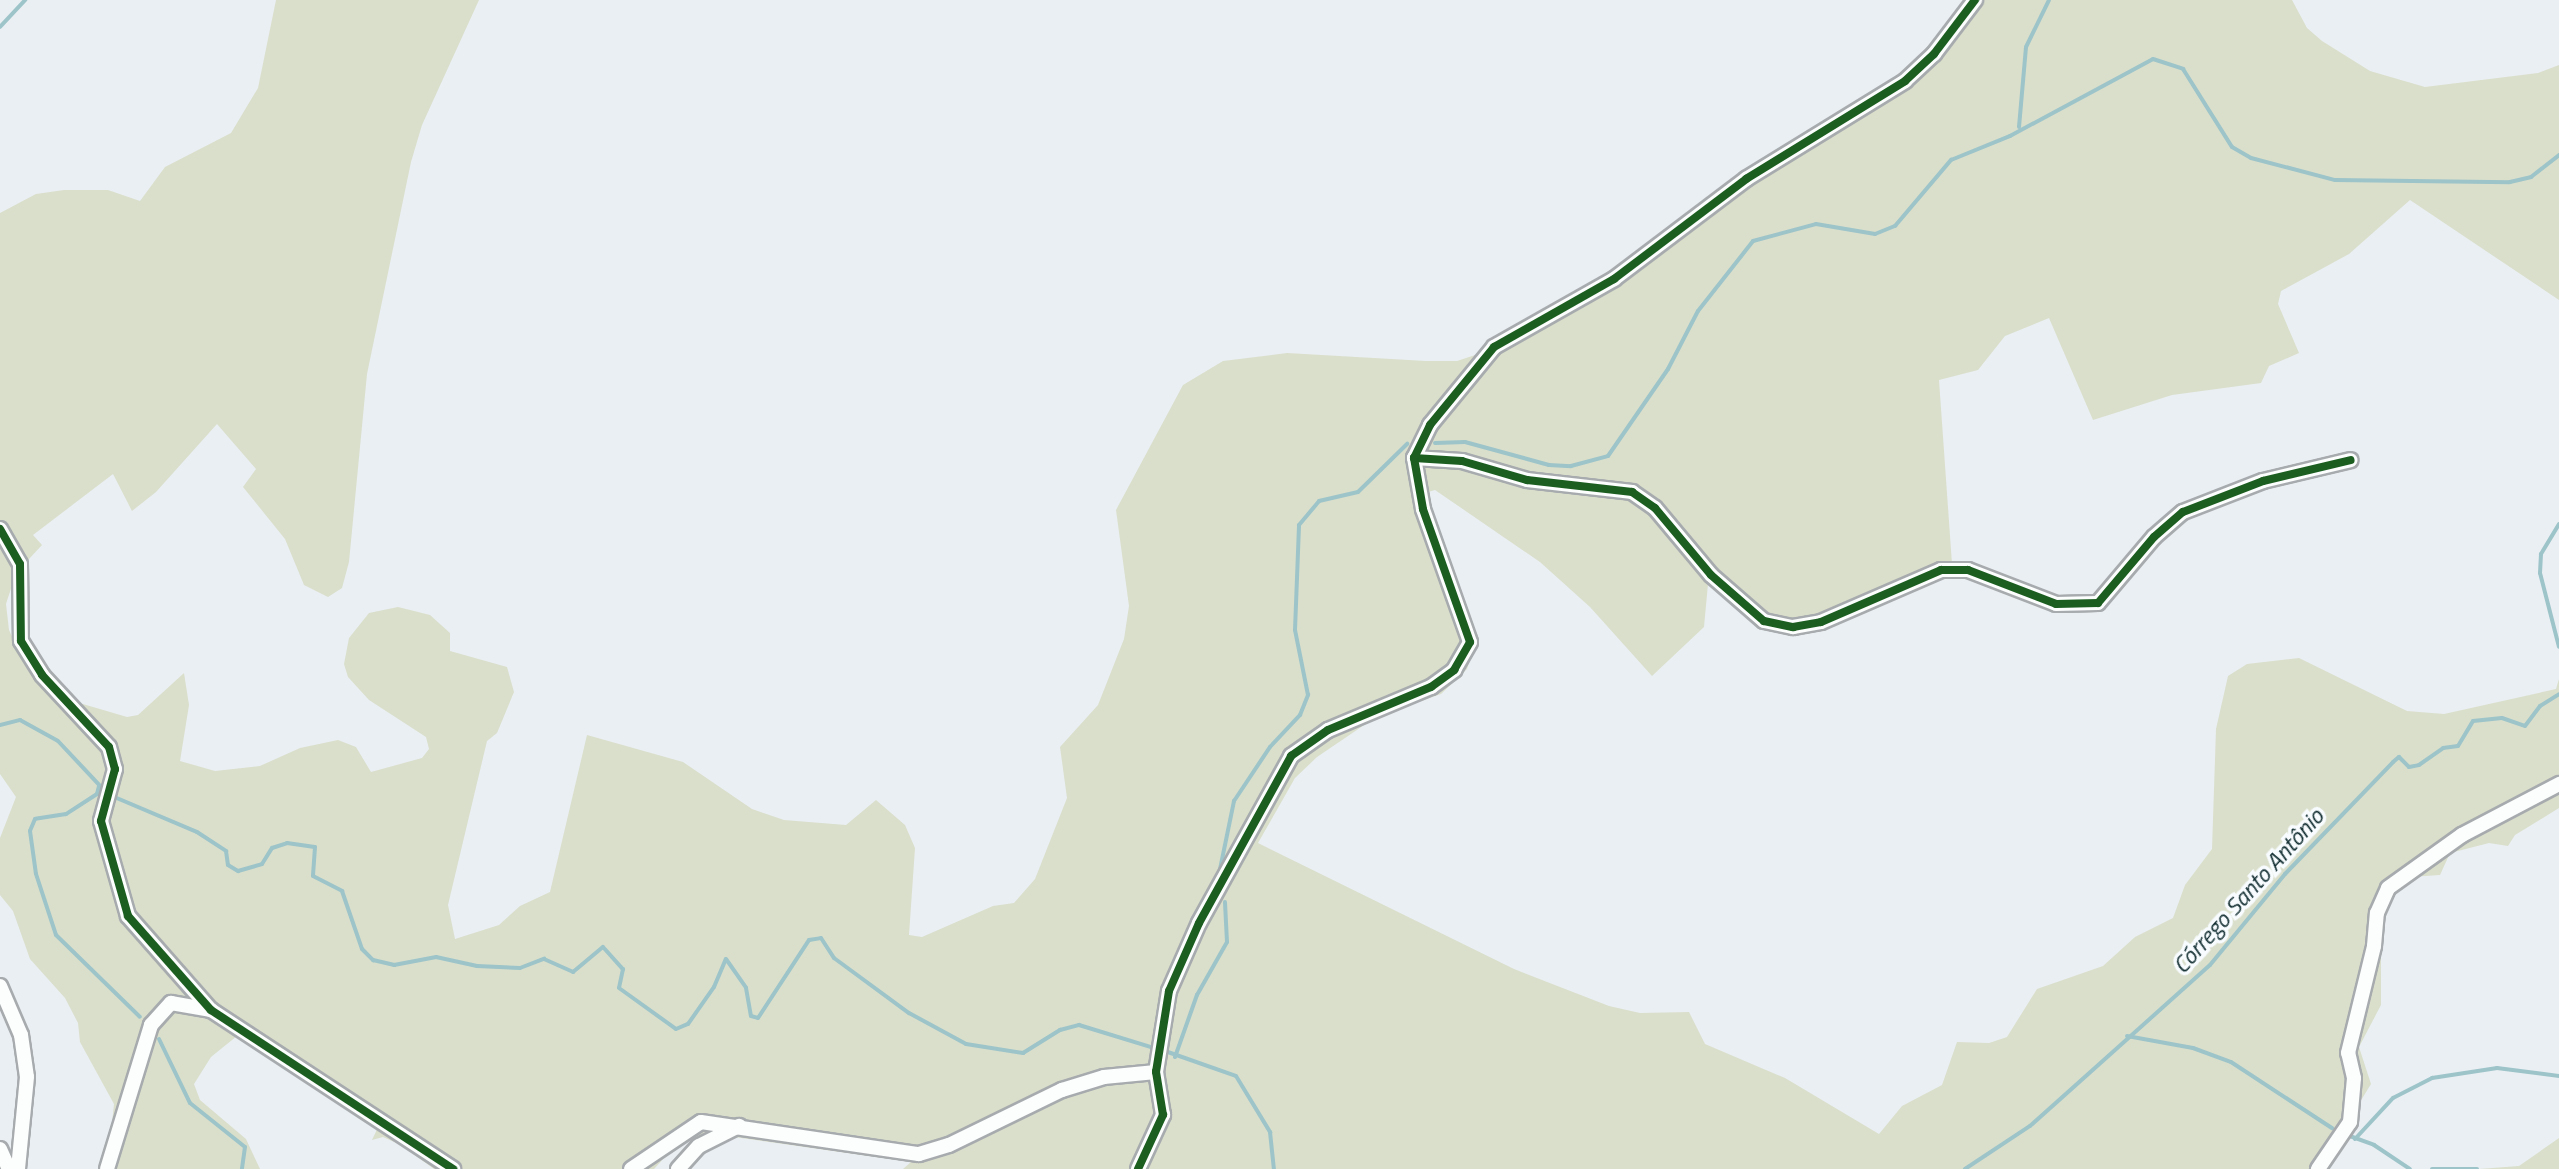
<!DOCTYPE html>
<meta charset="utf-8">
<style>
body{margin:0}
#map{position:relative;width:2559px;height:1169px;overflow:hidden;background:#eaeff3;font-family:"Titillium Web",sans-serif}
div>[style]{position:absolute}
[style*='--x']{left:calc(var(--x)*1px);top:calc(var(--y)*1px);width:calc(var(--w)*1px);rotate:calc(var(--a)*1deg)}
.green>*{inset:0;background:#dadfcb}
.stream>*{height:4px;margin:-2px;padding:0 2px;transform-origin:2px;border-radius:2px;background:#9dc4c9}
.roads{filter:drop-shadow(2px 0 #a7abae) drop-shadow(-2px 0 #a7abae) drop-shadow(0 2px #a7abae) drop-shadow(0 -2px #a7abae)}
.minor>*{height:14px;margin:-7px;padding:0 7px;transform-origin:7px;border-radius:7px;background:#fcfdfd}
.cycleway>*{height:8px;margin:-4px;padding:0 4px;transform-origin:4px;border-radius:4px;background:#1b5e20}
span{translate:-50% -50%;white-space:nowrap;text-align:center;line-height:1.15;-webkit-text-stroke:7px #f8fcff;paint-order:stroke}
.water-label{font-size:24px;color:#122e31;font-style:italic}
</style>
<div id="map">
<div class="green">
<div style="clip-path:polygon(276px 0,479px 0,422px 125px,411px 162px,367px 374px,349px 562px,342px 588px,328px 597px,304px 585px,285px 539px,243px 487px,256px 469px,217px 424px,156px 492px,132px 511px,113px 474px,33px 535px,42px 545px,16px 573px,6px 604px,9px 630px,24px 662px,59px 697px,127px 717px,138px 715px,184px 673px,189px 705px,180px 761px,215px 771px,260px 766px,300px 748px,338px 740px,356px 747px,371px 772px,422px 758px,429px 749px,426px 737px,369px 700px,348px 677px,344px 664px,349px 638px,369px 613px,398px 607px,430px 615px,450px 633px,450px 651px,507px 667px,514px 692px,497px 733px,487px 741px,448px 905px,455px 939px,499px 925px,520px 906px,550px 892px,587px 735px,683px 762px,752px 809px,784px 820px,846px 825px,876px 800px,905px 825px,915px 848px,909px 935px,922px 937px,993px 906px,1014px 903px,1035px 879px,1067px 798px,1060px 747px,1098px 705px,1124px 639px,1129px 606px,1116px 510px,1183px 385px,1223px 361px,1287px 353px,1426px 361px,1457px 361px,1478px 354px,1534px 325px,1899px 87px,1980px 0,2292px 0,2307px 28px,2322px 41px,2370px 71px,2425px 87px,2538px 73px,2559px 65px,2559px 300px,2410px 200px,2349px 254px,2281px 291px,2278px 304px,2299px 353px,2269px 366px,2261px 383px,2172px 395px,2093px 420px,2049px 318px,2005px 336px,1978px 370px,1939px 380px,1952px 564px,1811px 622px,1769px 621px,1716px 573px,1708px 584px,1704px 627px,1652px 676px,1590px 607px,1540px 562px,1435px 490px,1428px 492px,1428px 528px,1478px 636px,1467px 669px,1441px 694px,1376px 717px,1317px 757px,1295px 778px,1258px 843px,1514px 969px,1609px 1006px,1640px 1013px,1689px 1012px,1705px 1044px,1785px 1078px,1879px 1134px,1902px 1106px,1942px 1085px,1957px 1042px,1989px 1043px,2007px 1037px,2037px 989px,2103px 966px,2135px 937px,2173px 918px,2185px 885px,2212px 849px,2216px 729px,2228px 676px,2247px 664px,2299px 658px,2407px 711px,2444px 714px,2556px 689px,2559px 679px,2559px 808px,2515px 835px,2508px 846px,2489px 843px,2450px 853px,2440px 875px,2410px 877px,2391px 895px,2381px 918px,2381px 1005px,2359px 1047px,2371px 1084px,2319px 1169px,903px 1169px,911px 1162px,706px 1133px,676px 1145px,654px 1169px,434px 1169px,401px 1145px,383px 1137px,372px 1140px,381px 1121px,249px 1038px,237px 1036px,211px 1057px,194px 1084px,200px 1100px,246px 1139px,260px 1169px,107px 1169px,114px 1104px,80px 1042px,78px 1023px,65px 998px,30px 959px,13px 911px,0 895px,0 838px,16px 797px,0 774px,0 213px,36px 194px,64px 190px,108px 190px,140px 201px,165px 167px,231px 133px,258px 88px)"></div>
<div style="clip-path:polygon(2559px 1138px,2559px 1169px,2479px 1169px,2519px 1166px)"></div>
</div>
<div class="stream">
<div style="--x:0;--y:27;--w:37;--a:-47"></div>
<div style="--x:2019;--y:127;--w:80;--a:-85"></div>
<div style="--x:2026;--y:47;--w:52;--a:-63.9"></div>
<div style="--x:1435;--y:443;--w:30;--a:-2"></div>
<div style="--x:1465;--y:442;--w:87;--a:15.3"></div>
<div style="--x:1549;--y:465;--w:22;--a:3"></div>
<div style="--x:1571;--y:466;--w:38;--a:-15"></div>
<div style="--x:1608;--y:456;--w:106;--a:-55.4"></div>
<div style="--x:1668;--y:369;--w:65;--a:-62.7"></div>
<div style="--x:1698;--y:311;--w:89;--a:-51.8"></div>
<div style="--x:1753;--y:241;--w:65;--a:-15.1"></div>
<div style="--x:1816;--y:224;--w:60;--a:9.6"></div>
<div style="--x:1875;--y:234;--w:22;--a:-22"></div>
<div style="--x:1895;--y:226;--w:87;--a:-49.7"></div>
<div style="--x:1951;--y:160;--w:64;--a:-22.1"></div>
<div style="--x:2010;--y:136;--w:162;--a:-28.3"></div>
<div style="--x:2153;--y:59;--w:32;--a:18"></div>
<div style="--x:2183;--y:69;--w:92;--a:57.9"></div>
<div style="--x:2232;--y:147;--w:22;--a:30"></div>
<div style="--x:2251;--y:158;--w:87;--a:14.7"></div>
<div style="--x:2335;--y:180;--w:175;--a:0.7"></div>
<div style="--x:2510;--y:182;--w:22;--a:-13"></div>
<div style="--x:2531;--y:177;--w:36;--a:-38"></div>
<div style="--x:2559;--y:524;--w:35;--a:121"></div>
<div style="--x:2541;--y:554;--w:19;--a:93"></div>
<div style="--x:2540;--y:573;--w:76;--a:75.6"></div>
<div style="--x:0;--y:725;--w:21;--a:-14"></div>
<div style="--x:20;--y:720;--w:43;--a:28.9"></div>
<div style="--x:58;--y:741;--w:69;--a:46.8"></div>
<div style="--x:99;--y:786;--w:8;--a:104"></div>
<div style="--x:97;--y:794;--w:37;--a:147"></div>
<div style="--x:66;--y:814;--w:31;--a:171"></div>
<div style="--x:35;--y:819;--w:13;--a:113"></div>
<div style="--x:30;--y:831;--w:43;--a:82.1"></div>
<div style="--x:36;--y:874;--w:64;--a:71.8"></div>
<div style="--x:56;--y:935;--w:117;--a:44.3"></div>
<div style="--x:112;--y:796;--w:92;--a:23"></div>
<div style="--x:197;--y:832;--w:35;--a:33"></div>
<div style="--x:226;--y:851;--w:14;--a:82"></div>
<div style="--x:228;--y:865;--w:12;--a:31"></div>
<div style="--x:238;--y:871;--w:25;--a:-16"></div>
<div style="--x:262;--y:864;--w:19;--a:-58"></div>
<div style="--x:272;--y:848;--w:16;--a:-18"></div>
<div style="--x:287;--y:843;--w:28;--a:8"></div>
<div style="--x:315;--y:847;--w:29;--a:94"></div>
<div style="--x:313;--y:876;--w:33;--a:27"></div>
<div style="--x:342;--y:891;--w:61;--a:71"></div>
<div style="--x:362;--y:949;--w:16;--a:45"></div>
<div style="--x:373;--y:960;--w:22;--a:13"></div>
<div style="--x:394;--y:965;--w:43;--a:-10.8"></div>
<div style="--x:436;--y:957;--w:42;--a:12.4"></div>
<div style="--x:477;--y:966;--w:43;--a:2.7"></div>
<div style="--x:520;--y:968;--w:26;--a:-21"></div>
<div style="--x:544;--y:959;--w:32;--a:24"></div>
<div style="--x:573;--y:972;--w:39;--a:-40"></div>
<div style="--x:603;--y:947;--w:30;--a:48"></div>
<div style="--x:623;--y:969;--w:19;--a:102"></div>
<div style="--x:619;--y:988;--w:70;--a:35.7"></div>
<div style="--x:676;--y:1029;--w:13;--a:-23"></div>
<div style="--x:688;--y:1024;--w:45;--a:-54.9"></div>
<div style="--x:714;--y:987;--w:30;--a:-67"></div>
<div style="--x:726;--y:959;--w:35;--a:55"></div>
<div style="--x:746;--y:988;--w:28;--a:80"></div>
<div style="--x:751;--y:1016;--w:7;--a:16"></div>
<div style="--x:758;--y:1018;--w:93;--a:-56.8"></div>
<div style="--x:809;--y:940;--w:12;--a:-9"></div>
<div style="--x:821;--y:938;--w:24;--a:57"></div>
<div style="--x:834;--y:958;--w:93;--a:36.3"></div>
<div style="--x:909;--y:1013;--w:65;--a:28.5"></div>
<div style="--x:966;--y:1044;--w:58;--a:9"></div>
<div style="--x:1023;--y:1053;--w:44;--a:-31.9"></div>
<div style="--x:1060;--y:1030;--w:20;--a:-15"></div>
<div style="--x:1079;--y:1025;--w:78;--a:17"></div>
<div style="--x:1218;--y:879;--w:80;--a:-78.4"></div>
<div style="--x:1234;--y:801;--w:65;--a:-56.3"></div>
<div style="--x:1270;--y:747;--w:44;--a:-46.8"></div>
<div style="--x:1300;--y:715;--w:22;--a:-68"></div>
<div style="--x:1308;--y:695;--w:66;--a:-101.3"></div>
<div style="--x:1295;--y:630;--w:105;--a:-87.8"></div>
<div style="--x:1299;--y:525;--w:31;--a:-50"></div>
<div style="--x:1319;--y:501;--w:40;--a:-13"></div>
<div style="--x:1358;--y:492;--w:69;--a:-44.4"></div>
<div style="--x:2127;--y:1036;--w:67;--a:10.3"></div>
<div style="--x:2193;--y:1048;--w:40;--a:20.2"></div>
<div style="--x:2231;--y:1062;--w:121;--a:33.2"></div>
<div style="--x:159;--y:1039;--w:71;--a:64.2"></div>
<div style="--x:190;--y:1103;--w:70;--a:38.7"></div>
<div style="--x:245;--y:1147;--w:22;--a:98"></div>
<div style="--x:1165;--y:1051;--w:75;--a:19.4"></div>
<div style="--x:1236;--y:1076;--w:66;--a:58.7"></div>
<div style="--x:1270;--y:1132;--w:37;--a:84"></div>
<div style="--x:1175;--y:1057;--w:66;--a:-70.5"></div>
<div style="--x:1197;--y:995;--w:61;--a:-60.5"></div>
<div style="--x:1227;--y:942;--w:40;--a:-92.9"></div>
<div style="--x:2347;--y:1135;--w:29;--a:20"></div>
<div style="--x:2374;--y:1145;--w:43;--a:33.7"></div>
<div style="--x:2355;--y:1139;--w:56;--a:-47.2"></div>
<div style="--x:2393;--y:1098;--w:44;--a:-27.1"></div>
<div style="--x:2432;--y:1078;--w:66;--a:-8.7"></div>
<div style="--x:2497;--y:1068;--w:63;--a:7.4"></div>
<div style="--x:1965;--y:1169;--w:78;--a:-33.5"></div>
<div style="--x:2030;--y:1126;--w:241;--a:-41.8"></div>
<div style="--x:2210;--y:965;--w:118;--a:-50.5"></div>
<div style="--x:2285;--y:874;--w:156;--a:-46"></div>
<div style="--x:2393;--y:762;--w:8;--a:-40"></div>
<div style="--x:2399;--y:757;--w:14;--a:45"></div>
<div style="--x:2409;--y:767;--w:10;--a:-11"></div>
<div style="--x:2419;--y:765;--w:29;--a:-35"></div>
<div style="--x:2443;--y:748;--w:15;--a:-8"></div>
<div style="--x:2458;--y:746;--w:29;--a:-59"></div>
<div style="--x:2473;--y:721;--w:29;--a:-6"></div>
<div style="--x:2502;--y:718;--w:24;--a:19"></div>
<div style="--x:2525;--y:726;--w:25;--a:-53"></div>
<div style="--x:2540;--y:706;--w:22;--a:-32"></div>
<div style="--x:2432;--y:1169;--w:45;--a:0"></div>
</div>
<div class="roads">
<div class="minor">
<div style="--x:1414;--y:458;--w:48;--a:3.6"></div>
<div style="--x:1462;--y:461;--w:68;--a:16.3"></div>
<div style="--x:1527;--y:480;--w:106;--a:6.5"></div>
<div style="--x:1632;--y:492;--w:28;--a:35"></div>
<div style="--x:1655;--y:508;--w:87;--a:50.1"></div>
<div style="--x:1711;--y:575;--w:70;--a:41"></div>
<div style="--x:1764;--y:621;--w:30;--a:12"></div>
<div style="--x:1793;--y:627;--w:28;--a:-10"></div>
<div style="--x:1821;--y:622;--w:131;--a:-23.4"></div>
<div style="--x:1941;--y:570;--w:27;--a:0"></div>
<div style="--x:1968;--y:570;--w:94;--a:21.1"></div>
<div style="--x:2056;--y:604;--w:42;--a:-1.4"></div>
<div style="--x:2098;--y:603;--w:87;--a:-49.7"></div>
<div style="--x:2154;--y:537;--w:38;--a:-41"></div>
<div style="--x:2183;--y:512;--w:86;--a:-21.2"></div>
<div style="--x:2263;--y:481;--w:90;--a:-13.4"></div>
<div style="--x:0;--y:529;--w:40;--a:60.3"></div>
<div style="--x:20;--y:564;--w:77;--a:89.3"></div>
<div style="--x:21;--y:641;--w:40;--a:58"></div>
<div style="--x:42;--y:675;--w:98;--a:47.1"></div>
<div style="--x:109;--y:747;--w:23;--a:75"></div>
<div style="--x:115;--y:769;--w:54;--a:105.1"></div>
<div style="--x:101;--y:821;--w:99;--a:74.1"></div>
<div style="--x:128;--y:916;--w:125;--a:48.6"></div>
<div style="--x:211;--y:1010;--w:290;--a:33.3"></div>
<div style="--x:0;--y:986;--w:53;--a:66.8"></div>
<div style="--x:21;--y:1035;--w:42;--a:81.9"></div>
<div style="--x:27;--y:1077;--w:92;--a:95.6"></div>
<div style="--x:0;--y:1149;--w:22;--a:66"></div>
<div style="--x:107;--y:1169;--w:151;--a:-73"></div>
<div style="--x:151;--y:1025;--w:30;--a:-48"></div>
<div style="--x:171;--y:1003;--w:41;--a:9.9"></div>
<div style="--x:631;--y:1169;--w:84;--a:-33.9"></div>
<div style="--x:701;--y:1122;--w:220;--a:8.4"></div>
<div style="--x:919;--y:1154;--w:31;--a:-17"></div>
<div style="--x:949;--y:1145;--w:126;--a:-26"></div>
<div style="--x:1062;--y:1090;--w:44;--a:-17.2"></div>
<div style="--x:1104;--y:1077;--w:52;--a:-5.5"></div>
<div style="--x:678;--y:1169;--w:31;--a:-48"></div>
<div style="--x:699;--y:1146;--w:45;--a:-26.6"></div>
<div style="--x:1138;--y:1169;--w:60;--a:-65.2"></div>
<div style="--x:1163;--y:1115;--w:44;--a:-99.2"></div>
<div style="--x:1156;--y:1072;--w:82;--a:-80.9"></div>
<div style="--x:1169;--y:991;--w:74;--a:-66.2"></div>
<div style="--x:1199;--y:923;--w:191;--a:-61.1"></div>
<div style="--x:1291;--y:756;--w:45;--a:-35.1"></div>
<div style="--x:1328;--y:730;--w:112;--a:-22.7"></div>
<div style="--x:1431;--y:687;--w:29;--a:-36"></div>
<div style="--x:1454;--y:670;--w:32;--a:-60"></div>
<div style="--x:1470;--y:642;--w:141;--a:-109.5"></div>
<div style="--x:1423;--y:509;--w:52;--a:-100"></div>
<div style="--x:1414;--y:458;--w:37;--a:-64"></div>
<div style="--x:1430;--y:425;--w:101;--a:-50.6"></div>
<div style="--x:1494;--y:347;--w:138;--a:-29.5"></div>
<div style="--x:1614;--y:279;--w:166;--a:-37.1"></div>
<div style="--x:1746;--y:179;--w:187;--a:-31.6"></div>
<div style="--x:1905;--y:81;--w:40;--a:-43"></div>
<div style="--x:1934;--y:54;--w:68;--a:-52.8"></div>
<div style="--x:2318;--y:1169;--w:57;--a:-55.8"></div>
<div style="--x:2350;--y:1122;--w:44;--a:-84.8"></div>
<div style="--x:2354;--y:1078;--w:26;--a:-103"></div>
<div style="--x:2348;--y:1053;--w:110;--a:-76.3"></div>
<div style="--x:2374;--y:946;--w:33;--a:-85"></div>
<div style="--x:2377;--y:913;--w:27;--a:-66"></div>
<div style="--x:2388;--y:888;--w:91;--a:-35.6"></div>
<div style="--x:2462;--y:835;--w:110;--a:-27.7"></div>
</div>
</div>
<div class="cycleway">
<div style="--x:1414;--y:458;--w:48;--a:3.6"></div>
<div style="--x:1462;--y:461;--w:68;--a:16.3"></div>
<div style="--x:1527;--y:480;--w:106;--a:6.5"></div>
<div style="--x:1632;--y:492;--w:28;--a:35"></div>
<div style="--x:1655;--y:508;--w:87;--a:50.1"></div>
<div style="--x:1711;--y:575;--w:70;--a:41"></div>
<div style="--x:1764;--y:621;--w:30;--a:12"></div>
<div style="--x:1793;--y:627;--w:28;--a:-10"></div>
<div style="--x:1821;--y:622;--w:131;--a:-23.4"></div>
<div style="--x:1941;--y:570;--w:27;--a:0"></div>
<div style="--x:1968;--y:570;--w:94;--a:21.1"></div>
<div style="--x:2056;--y:604;--w:42;--a:-1.4"></div>
<div style="--x:2098;--y:603;--w:87;--a:-49.7"></div>
<div style="--x:2154;--y:537;--w:38;--a:-41"></div>
<div style="--x:2183;--y:512;--w:86;--a:-21.2"></div>
<div style="--x:2263;--y:481;--w:90;--a:-13.4"></div>
<div style="--x:0;--y:529;--w:40;--a:60.3"></div>
<div style="--x:20;--y:564;--w:77;--a:89.3"></div>
<div style="--x:21;--y:641;--w:40;--a:58"></div>
<div style="--x:42;--y:675;--w:98;--a:47.1"></div>
<div style="--x:109;--y:747;--w:23;--a:75"></div>
<div style="--x:115;--y:769;--w:54;--a:105.1"></div>
<div style="--x:101;--y:821;--w:99;--a:74.1"></div>
<div style="--x:128;--y:916;--w:125;--a:48.6"></div>
<div style="--x:211;--y:1010;--w:290;--a:33.3"></div>
<div style="--x:1138;--y:1169;--w:60;--a:-65.2"></div>
<div style="--x:1163;--y:1115;--w:44;--a:-99.2"></div>
<div style="--x:1156;--y:1072;--w:82;--a:-80.9"></div>
<div style="--x:1169;--y:991;--w:74;--a:-66.2"></div>
<div style="--x:1199;--y:923;--w:191;--a:-61.1"></div>
<div style="--x:1291;--y:756;--w:45;--a:-35.1"></div>
<div style="--x:1328;--y:730;--w:112;--a:-22.7"></div>
<div style="--x:1431;--y:687;--w:29;--a:-36"></div>
<div style="--x:1454;--y:670;--w:32;--a:-60"></div>
<div style="--x:1470;--y:642;--w:141;--a:-109.5"></div>
<div style="--x:1423;--y:509;--w:52;--a:-100"></div>
<div style="--x:1414;--y:458;--w:37;--a:-64"></div>
<div style="--x:1430;--y:425;--w:101;--a:-50.6"></div>
<div style="--x:1494;--y:347;--w:138;--a:-29.5"></div>
<div style="--x:1614;--y:279;--w:166;--a:-37.1"></div>
<div style="--x:1746;--y:179;--w:187;--a:-31.6"></div>
<div style="--x:1905;--y:81;--w:40;--a:-43"></div>
<div style="--x:1934;--y:54;--w:68;--a:-52.8"></div>
</div>
<div class="water-label">
<span style="left:2248px;top:891px;rotate:-48deg">Córrego Santo Antônio</span>
</div>
</div>
